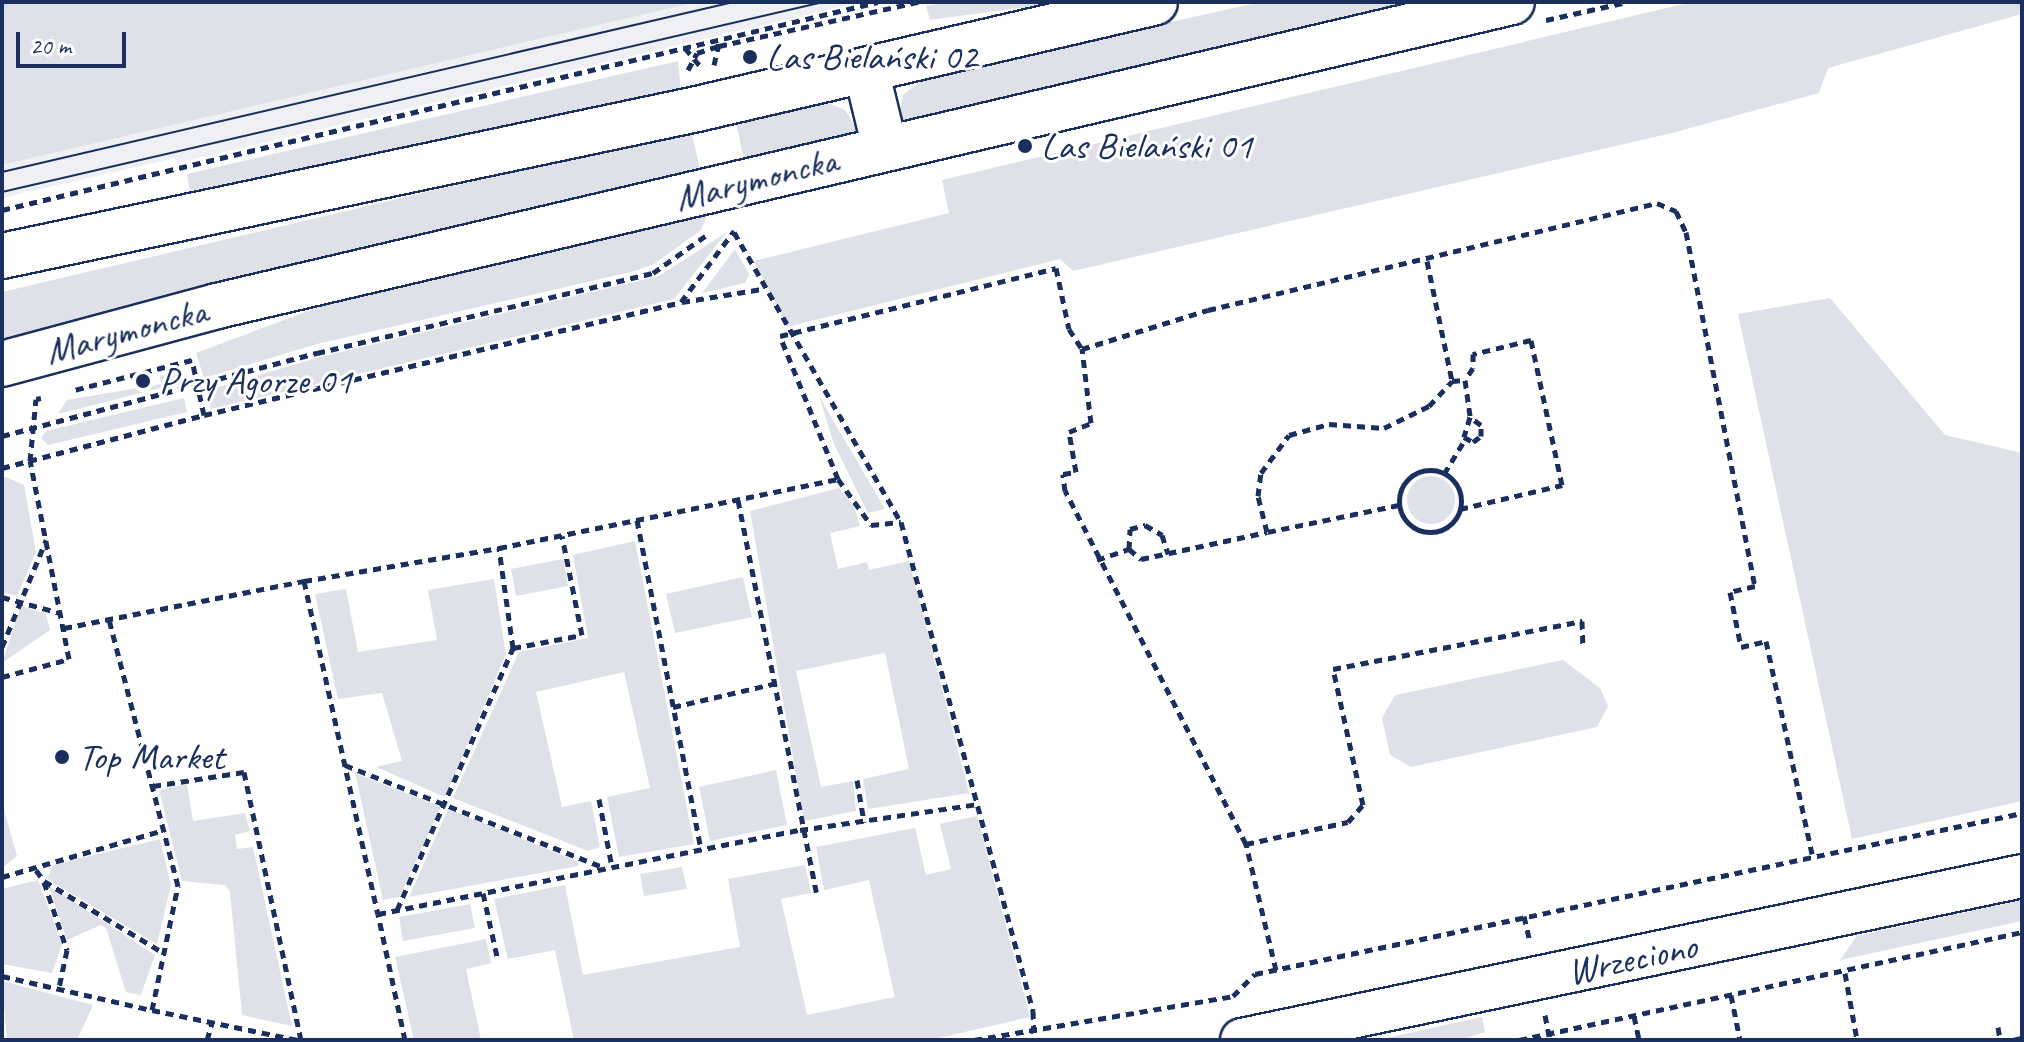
<!DOCTYPE html>
<meta charset="utf-8">
<style>
body{margin:0}
#map{position:relative;width:2024px;height:1042px;overflow:hidden;background:#fff;font-family:Caveat,sans-serif}
div>[style]{position:absolute}
[style*='--x']{left:calc(var(--x)*1px);top:calc(var(--y)*1px);width:calc(var(--w)*1px);rotate:calc(var(--a)*1deg)}
.built>*{inset:0;background:#eff0f4}
.green>*{inset:0;background:#dee1e7}
.round{border-radius:50%}
.path>*{height:5px;margin-top:-2.5px;transform-origin:0;background:repeating-linear-gradient(90deg,#1b2f5e 0 8px,transparent 0 14px)}
.path>.ring{margin:-2.5px;padding:0;box-sizing:content-box;background:none;border:5px solid #1b2f5e;border-radius:50%}
.roads{filter:drop-shadow(2px 0 #1b2f5e) drop-shadow(-2px 0 #1b2f5e) drop-shadow(0 2px #1b2f5e) drop-shadow(0 -2px #1b2f5e)}
.minor>*{height:42px;margin:-21px;padding:0 21px;transform-origin:21px;border-radius:21px;background:#fff}
.secondary>*{height:44px;margin:-22px;padding:0 22px;transform-origin:22px;border-radius:22px;background:#fff}
.tram>*{height:2px;margin:-1px;padding:0 1px;transform-origin:1px;border-radius:1px;background:#1b2f5e}
.dots>*{width:22px;height:22px;translate:-50% -50%;box-sizing:border-box;border:4px solid #fff;border-radius:50%}
span{translate:-50% -50%;white-space:nowrap;text-align:center;line-height:1.15;-webkit-text-stroke:6px #fff;paint-order:stroke}
.poi-label{font-size:38px;color:#1b2f5e}
.left{translate:0 -50%;text-align:left}
.street-label{font-size:38px;color:#1b2f5e}
.frame{position:absolute;inset:0;border:4px solid #1b2f5e;pointer-events:none}
.scale{position:absolute;left:16px;top:32px;width:110px;height:36px;box-sizing:border-box;border:4px solid #1b2f5e;border-top:0;padding-left:10px;font-size:24px;line-height:28px;white-space:nowrap;color:#1b2f5e;-webkit-text-stroke:6px #fff;paint-order:stroke}
</style>
<div id="map">
<div class="built">
<div style="clip-path:polygon(697px 2px,861px 2px,177px 163px,175px 158px,2px 198px,2px 165px)"></div>
</div>
<div class="green">
<div style="clip-path:polygon(2px 2px,697px 2px,2px 165px)"></div>
<div style="clip-path:polygon(944px 2px,1066px 2px,930px 20px,926px 6px)"></div>
<div style="clip-path:polygon(1261px 2px,1415px 2px,898px 122px,903px 95px,927px 76px)"></div>
<div style="clip-path:polygon(1692px 2px,2022px 2px,2022px 14px,1828px 68px,1819px 93px,1672px 133px,1073px 271px,1060px 259px,787px 327px,754px 261px,949px 213px,942px 180px)"></div>
<div style="clip-path:polygon(678px 61px,681px 90px,190px 191px,187px 174px)"></div>
<div style="clip-path:polygon(825px 102px,845px 110px,857px 129px,853px 133px,744px 159px,735px 119px)"></div>
<div style="clip-path:polygon(691px 130px,700px 169px,245px 277px,2px 341px,2px 292px)"></div>
<div style="clip-path:polygon(710px 209px,701px 230px,654px 264px,635px 271px,317px 344px,204px 378px,196px 353px,351px 295px)"></div>
<div style="clip-path:polygon(727px 232px,674px 299px,211px 409px,205px 391px,320px 357px,659px 276px)"></div>
<div style="clip-path:polygon(735px 249px,749px 274px,745px 283px,702px 293px)"></div>
<div style="clip-path:polygon(1830px 298px,1945px 435px,2022px 453px,2022px 801px,1852px 839px,1738px 314px)"></div>
<div style="clip-path:polygon(177px 371px,180px 383px,58px 414px,67px 400px,161px 384px,160px 376px)"></div>
<div style="clip-path:polygon(819px 396px,885px 509px,868px 513px,834px 444px)"></div>
<div style="clip-path:polygon(184px 398px,187px 412px,48px 445px,41px 438px,46px 431px)"></div>
<div class="round" style="left:1407px;top:476px;width:48px;height:48px"></div>
<div style="clip-path:polygon(6px 477px,24px 485px,36px 552px,17px 596px,2px 592px,2px 478px)"></div>
<div style="clip-path:polygon(839px 488px,854px 506px,860px 526px,830px 533px,838px 569px,867px 562px,869px 570px,909px 561px,969px 793px,868px 809px,863px 779px,909px 769px,885px 653px,796px 671px,821px 787px,853px 781px,856px 811px,804px 821px,750px 511px)"></div>
<div style="clip-path:polygon(635px 541px,694px 844px,619px 857px,607px 797px,650px 788px,624px 672px,536px 692px,562px 807px,591px 801px,600px 847px,588px 851px,453px 798px,519px 652px,588px 638px,573px 555px)"></div>
<div style="clip-path:polygon(563px 559px,568px 586px,516px 596px,511px 569px)"></div>
<div style="clip-path:polygon(743px 577px,752px 617px,675px 633px,666px 594px)"></div>
<div style="clip-path:polygon(494px 579px,506px 654px,445px 797px,376px 767px,402px 761px,382px 693px,338px 699px,315px 594px,346px 589px,358px 652px,437px 640px,428px 590px)"></div>
<div style="clip-path:polygon(21px 606px,46px 614px,50px 630px,2px 663px)"></div>
<div style="clip-path:polygon(1563px 660px,1600px 688px,1608px 706px,1597px 727px,1411px 767px,1390px 755px,1382px 718px,1395px 695px)"></div>
<div style="clip-path:polygon(776px 770px,787px 825px,710px 841px,699px 787px)"></div>
<div style="clip-path:polygon(355px 773px,441px 807px,399px 897px,383px 900px)"></div>
<div style="clip-path:polygon(187px 784px,193px 821px,245px 813px,250px 831px,235px 835px,237px 849px,253px 847px,292px 1026px,242px 1015px,230px 892px,225px 885px,182px 881px,159px 790px)"></div>
<div style="clip-path:polygon(2px 803px,17px 856px,2px 868px)"></div>
<div style="clip-path:polygon(448px 809px,579px 862px,578px 866px,409px 897px)"></div>
<div style="clip-path:polygon(977px 816px,1030px 1017px,930px 1040px,574px 1040px,555px 950px,508px 959px,494px 899px,565px 885px,583px 975px,740px 947px,728px 879px,805px 865px,811px 893px,781px 899px,807px 1015px,895px 997px,869px 880px,824px 890px,816px 847px,915px 828px,926px 875px,951px 869px,940px 824px)"></div>
<div style="clip-path:polygon(160px 839px,171px 885px,157px 944px,47px 879px,53px 865px)"></div>
<div style="clip-path:polygon(682px 867px,687px 889px,644px 896px,640px 874px)"></div>
<div style="clip-path:polygon(38px 880px,62px 944px,52px 973px,2px 964px,2px 889px)"></div>
<div style="clip-path:polygon(49px 886px,155px 955px,141px 995px,126px 992px,106px 928px,101px 925px,67px 940px)"></div>
<div style="clip-path:polygon(2022px 900px,2022px 921px,1840px 960px,1857px 936px)"></div>
<div style="clip-path:polygon(470px 904px,475px 928px,403px 941px,399px 917px)"></div>
<div style="clip-path:polygon(486px 939px,491px 963px,466px 969px,481px 1040px,414px 1040px,395px 957px)"></div>
<div style="clip-path:polygon(2px 981px,93px 1005px,77px 1040px,7px 1040px)"></div>
<div style="clip-path:polygon(1482px 1017px,1485px 1032px,1461px 1040px,1377px 1040px)"></div>
</div>
<div class="path">
<div style="--x:1546;--y:20;--w:83;--a:-12.5"></div>
<div style="--x:685;--y:48;--w:26;--a:50"></div>
<div style="--x:714;--y:65;--w:22;--a:-77"></div>
<div style="--x:688;--y:70;--w:19;--a:-62"></div>
<div style="--x:697;--y:53;--w:23;--a:-18"></div>
<div style="--x:719;--y:46;--w:204;--a:-12.5"></div>
<div style="--x:2;--y:210;--w:900;--a:-13.36"></div>
<div style="--x:734;--y:232;--w:335;--a:60.1"></div>
<div style="--x:901;--y:522;--w:507;--a:74.89"></div>
<div style="--x:1033;--y:1011;--w:29;--a:88"></div>
<div style="--x:1427;--y:261;--w:123;--a:78.2"></div>
<div style="--x:682;--y:302;--w:81;--a:-9.2"></div>
<div style="--x:204;--y:415;--w:490;--a:-13.3"></div>
<div style="--x:681;--y:302;--w:89;--a:-53.3"></div>
<div style="--x:2;--y:436;--w:326;--a:-14.8"></div>
<div style="--x:317;--y:353;--w:345;--a:-13.4"></div>
<div style="--x:653;--y:273;--w:67;--a:-35.3"></div>
<div style="--x:2;--y:468;--w:209;--a:-14.7"></div>
<div style="--x:204;--y:415;--w:56;--a:-102.3"></div>
<div style="--x:192;--y:360;--w:122;--a:165.7"></div>
<div class="ring" style="left:1399px;top:470px;width:57px;height:57px"></div>
<div style="--x:1444;--y:474;--w:42;--a:-58.6"></div>
<div style="--x:838;--y:479;--w:154;--a:-112.1"></div>
<div style="--x:780;--y:336;--w:284;--a:-13.8"></div>
<div style="--x:1056;--y:268;--w:62;--a:78"></div>
<div style="--x:1069;--y:329;--w:24;--a:57"></div>
<div style="--x:738;--y:500;--w:400;--a:78.7"></div>
<div style="--x:1399;--y:505;--w:135;--a:168.4"></div>
<div style="--x:1267;--y:532;--w:37;--a:-104"></div>
<div style="--x:1258;--y:496;--w:23;--a:-83"></div>
<div style="--x:1261;--y:473;--w:47;--a:-53.6"></div>
<div style="--x:1289;--y:435;--w:41;--a:-15.4"></div>
<div style="--x:1329;--y:424;--w:55;--a:4.2"></div>
<div style="--x:1384;--y:428;--w:50;--a:-26.1"></div>
<div style="--x:1429;--y:406;--w:34;--a:-47"></div>
<div style="--x:1452;--y:381;--w:13;--a:-4"></div>
<div style="--x:1465;--y:380;--w:37;--a:82"></div>
<div style="--x:1470;--y:417;--w:21;--a:107"></div>
<div style="--x:1464;--y:437;--w:10;--a:29"></div>
<div style="--x:1473;--y:442;--w:10;--a:-37"></div>
<div style="--x:1481;--y:436;--w:11;--a:-90"></div>
<div style="--x:1481;--y:425;--w:14;--a:-144"></div>
<div style="--x:1460;--y:509;--w:105;--a:-13.2"></div>
<div style="--x:1562;--y:485;--w:148;--a:-102.1"></div>
<div style="--x:1531;--y:340;--w:60;--a:166.4"></div>
<div style="--x:1473;--y:354;--w:14;--a:90"></div>
<div style="--x:1473;--y:368;--w:14;--a:124"></div>
<div style="--x:637;--y:520;--w:336;--a:79"></div>
<div style="--x:1129;--y:549;--w:20;--a:-87"></div>
<div style="--x:1130;--y:529;--w:16;--a:-15"></div>
<div style="--x:1145;--y:525;--w:20;--a:30"></div>
<div style="--x:1162;--y:535;--w:20;--a:72"></div>
<div style="--x:1097;--y:560;--w:34;--a:-19"></div>
<div style="--x:1129;--y:549;--w:16;--a:40"></div>
<div style="--x:1141;--y:559;--w:129;--a:-12.1"></div>
<div style="--x:304;--y:581;--w:198;--a:-9.6"></div>
<div style="--x:2;--y:597;--w:60;--a:15.4"></div>
<div style="--x:64;--y:628;--w:245;--a:-11.1"></div>
<div style="--x:304;--y:581;--w:341;--a:77.5"></div>
<div style="--x:2;--y:647;--w:116;--a:-67.6"></div>
<div style="--x:513;--y:648;--w:70;--a:-10.7"></div>
<div style="--x:582;--y:635;--w:101;--a:-101.4"></div>
<div style="--x:2;--y:677;--w:69;--a:-15"></div>
<div style="--x:69;--y:659;--w:202;--a:-101.1"></div>
<div style="--x:30;--y:461;--w:62;--a:-84.5"></div>
<div style="--x:36;--y:399;--w:5;--a:-11"></div>
<div style="--x:673;--y:707;--w:103;--a:-13"></div>
<div style="--x:345;--y:765;--w:280;--a:21.6"></div>
<div style="--x:857;--y:780;--w:43;--a:80.5"></div>
<div style="--x:153;--y:786;--w:92;--a:-8.7"></div>
<div style="--x:244;--y:772;--w:274;--a:78"></div>
<div style="--x:599;--y:799;--w:69;--a:79.2"></div>
<div style="--x:1246;--y:844;--w:104;--a:-12.2"></div>
<div style="--x:1348;--y:822;--w:23;--a:-49"></div>
<div style="--x:1363;--y:805;--w:139;--a:-102.4"></div>
<div style="--x:1333;--y:669;--w:254;--a:-10.9"></div>
<div style="--x:1582;--y:621;--w:27;--a:88"></div>
<div style="--x:36;--y:870;--w:14;--a:54"></div>
<div style="--x:44;--y:881;--w:140;--a:31"></div>
<div style="--x:2;--y:877;--w:169;--a:-16.2"></div>
<div style="--x:44;--y:882;--w:72;--a:71.3"></div>
<div style="--x:67;--y:950;--w:40;--a:102"></div>
<div style="--x:483;--y:893;--w:65;--a:77.5"></div>
<div style="--x:397;--y:910;--w:287;--a:-66.1"></div>
<div style="--x:513;--y:648;--w:101;--a:-98"></div>
<div style="--x:499;--y:548;--w:346;--a:-11.5"></div>
<div style="--x:838;--y:479;--w:57;--a:54.3"></div>
<div style="--x:871;--y:525;--w:30;--a:-6"></div>
<div style="--x:1524;--y:916;--w:27;--a:77"></div>
<div style="--x:1276;--y:970;--w:130;--a:-103.4"></div>
<div style="--x:1246;--y:844;--w:397;--a:-117.1"></div>
<div style="--x:1065;--y:491;--w:17;--a:-97"></div>
<div style="--x:1063;--y:474;--w:13;--a:-9"></div>
<div style="--x:1076;--y:472;--w:41;--a:-99.9"></div>
<div style="--x:1069;--y:432;--w:24;--a:-22"></div>
<div style="--x:1091;--y:423;--w:75;--a:-96.9"></div>
<div style="--x:1082;--y:349;--w:132;--a:-17.2"></div>
<div style="--x:1208;--y:310;--w:462;--a:-13.4"></div>
<div style="--x:1657;--y:203;--w:21;--a:23"></div>
<div style="--x:1676;--y:211;--w:23;--a:65"></div>
<div style="--x:1686;--y:232;--w:361;--a:79"></div>
<div style="--x:1755;--y:586;--w:26;--a:167"></div>
<div style="--x:1730;--y:592;--w:56;--a:78.7"></div>
<div style="--x:1741;--y:647;--w:26;--a:-13"></div>
<div style="--x:1766;--y:641;--w:218;--a:77.8"></div>
<div style="--x:1845;--y:973;--w:68;--a:79.8"></div>
<div style="--x:2;--y:976;--w:154;--a:12.8"></div>
<div style="--x:152;--y:1010;--w:127;--a:-78.2"></div>
<div style="--x:178;--y:886;--w:275;--a:-104.5"></div>
<div style="--x:1731;--y:995;--w:46;--a:78.7"></div>
<div style="--x:152;--y:1010;--w:149;--a:11.6"></div>
<div style="--x:1545;--y:1015;--w:25;--a:79"></div>
<div style="--x:1634;--y:1016;--w:25;--a:78"></div>
<div style="--x:1998;--y:1027;--w:13;--a:81"></div>
<div style="--x:207;--y:1040;--w:18;--a:-74"></div>
<div style="--x:405;--y:1040;--w:129;--a:-102.1"></div>
<div style="--x:378;--y:914;--w:430;--a:-11.3"></div>
<div style="--x:800;--y:830;--w:181;--a:-8.3"></div>
<div style="--x:974;--y:1040;--w:263;--a:-9.6"></div>
<div style="--x:1233;--y:996;--w:31;--a:-45"></div>
<div style="--x:1255;--y:974;--w:784;--a:-11.85"></div>
<div style="--x:1519;--y:1040;--w:514;--a:-12.12"></div>
<div style="--x:2013;--y:1040;--w:9;--a:-13"></div>
</div>
<div class="roads">
<div class="minor">
<div style="--x:1242;--y:1040;--w:797;--a:-11.87"></div>
</div>
<div class="secondary">
<div style="--x:866;--y:70;--w:80;--a:76.3"></div>
<div style="--x:2;--y:256;--w:710;--a:-11.94"></div>
<div style="--x:697;--y:109;--w:470;--a:-13.1"></div>
<div style="--x:2;--y:364;--w:223;--a:-15.1"></div>
<div style="--x:217;--y:306;--w:1330;--a:-13.21"></div>
</div>
</div>
<div class="tram">
<div style="--x:2;--y:172;--w:751;--a:-13.09"></div>
<div style="--x:2;--y:192;--w:843;--a:-13.03"></div>
</div>
<div class="dots">
<div style="left:750px;top:57px;background:#1b2f5e"></div>
<div style="left:1025px;top:146px;background:#1b2f5e"></div>
<div style="left:143px;top:381px;background:#1b2f5e"></div>
<div style="left:62px;top:757px;background:#1b2f5e"></div>
</div>
<div class="poi-label">
<span class="left" style="left:766px;top:57px">Las Bielański 02</span>
<span class="left" style="left:1041px;top:146px">Las Bielański 01</span>
<span class="left" style="left:159px;top:381px">Przy Agorze 01</span>
<span class="left" style="left:78px;top:757px">Top Market</span>
</div>
<div class="street-label">
<span style="left:756px;top:179px;rotate:-14deg">Marymoncka</span>
<span style="left:126px;top:331px;rotate:-15deg">Marymoncka</span>
<span style="left:1632px;top:959px;rotate:-12deg">Wrzeciono</span>
</div>
<div class="frame"></div>
<div class="scale">20 m</div>
</div>
